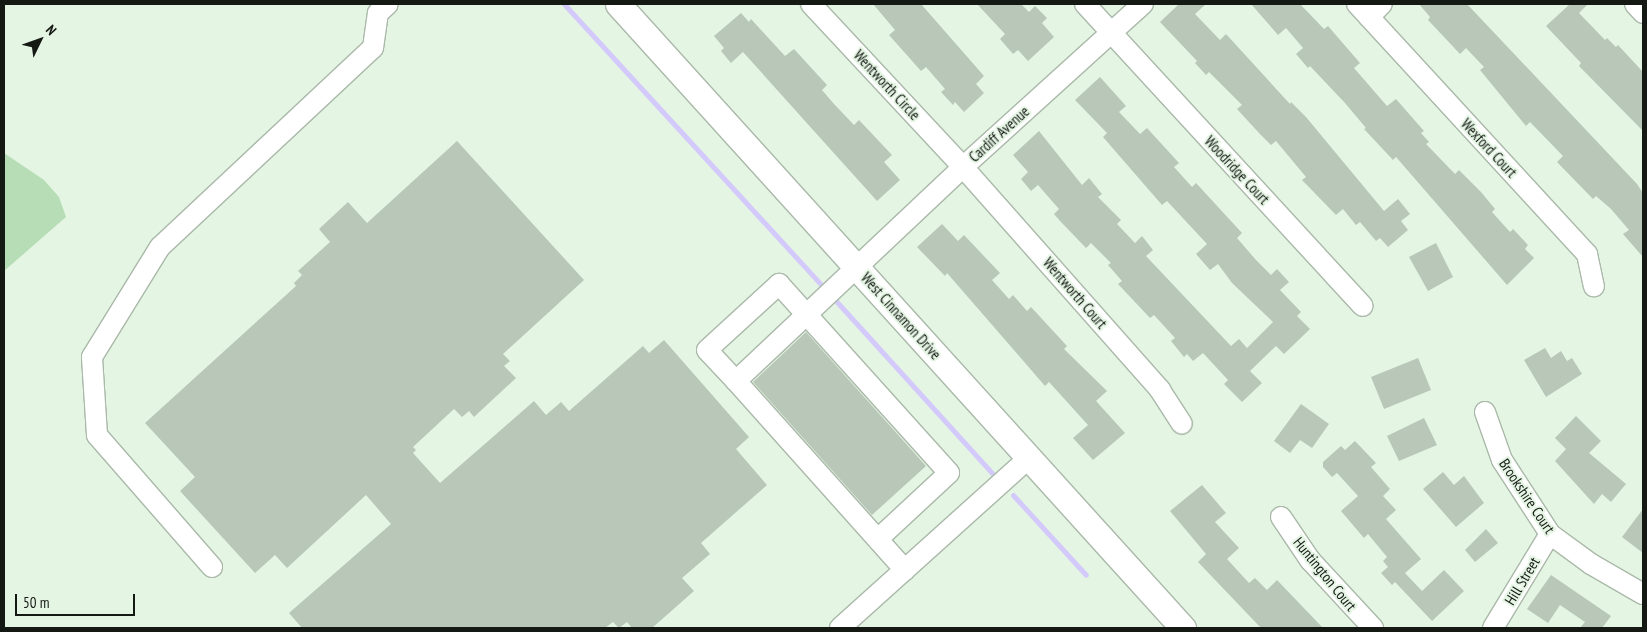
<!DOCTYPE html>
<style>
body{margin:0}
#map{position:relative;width:1647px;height:632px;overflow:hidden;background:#e5f5e4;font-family:"PT Sans Narrow",sans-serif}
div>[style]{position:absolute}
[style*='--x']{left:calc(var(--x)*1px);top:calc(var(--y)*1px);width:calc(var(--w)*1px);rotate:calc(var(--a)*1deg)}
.green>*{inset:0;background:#b6ddb5}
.stream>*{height:5px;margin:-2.5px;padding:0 2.5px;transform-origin:2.5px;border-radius:2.5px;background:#d3cafb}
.building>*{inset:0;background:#b8c7b7}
.roads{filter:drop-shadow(1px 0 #aab9a9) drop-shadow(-1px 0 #aab9a9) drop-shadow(0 1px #aab9a9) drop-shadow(0 -1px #aab9a9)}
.minor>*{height:20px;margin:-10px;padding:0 10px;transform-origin:10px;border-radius:10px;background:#fff}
.major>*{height:25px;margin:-12.5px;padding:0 12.5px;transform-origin:12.5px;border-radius:12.5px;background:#fff}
span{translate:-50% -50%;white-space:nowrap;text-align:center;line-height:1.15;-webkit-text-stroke:4px #e5f5e4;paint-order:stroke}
.street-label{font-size:15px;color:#141913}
.frame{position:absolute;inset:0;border:5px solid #141913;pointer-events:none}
.north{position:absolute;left:15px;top:15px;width:50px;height:50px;-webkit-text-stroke:4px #e5f5e4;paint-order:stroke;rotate:48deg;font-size:14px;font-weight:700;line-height:20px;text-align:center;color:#141913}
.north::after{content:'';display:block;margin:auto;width:18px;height:22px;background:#141913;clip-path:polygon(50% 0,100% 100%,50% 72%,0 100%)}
.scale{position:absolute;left:15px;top:594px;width:120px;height:22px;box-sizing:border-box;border:2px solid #141913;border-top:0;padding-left:6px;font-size:15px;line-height:18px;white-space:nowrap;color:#141913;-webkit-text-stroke:4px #e5f5e4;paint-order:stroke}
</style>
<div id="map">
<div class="green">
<div style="clip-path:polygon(4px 153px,44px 180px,59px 197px,66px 217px,4px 271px)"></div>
</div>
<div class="stream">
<div style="--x:564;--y:4;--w:384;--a:47.5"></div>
<div style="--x:837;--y:302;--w:234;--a:47.8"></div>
<div style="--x:1013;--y:495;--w:108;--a:47.6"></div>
</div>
<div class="building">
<div style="clip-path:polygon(873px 4px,921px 4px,984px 76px,976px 84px,984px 93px,964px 112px,955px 102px,953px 105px,941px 92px,945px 89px,926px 67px,921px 71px,889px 35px,895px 30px)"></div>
<div style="clip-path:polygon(977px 4px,1021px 4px,1029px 12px,1035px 6px,1047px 18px,1042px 23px,1054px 37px,1028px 61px,1018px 50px,1013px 54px,1000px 39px,1005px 34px)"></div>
<div style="clip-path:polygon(1179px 4px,1206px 4px,1195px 14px,1220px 40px,1226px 34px,1290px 104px,1291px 102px,1306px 117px,1384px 211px,1398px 199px,1410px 214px,1401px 221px,1408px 230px,1388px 247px,1380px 238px,1376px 241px,1360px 222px,1356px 225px,1343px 209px,1336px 215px,1302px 180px,1306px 177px,1276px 141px,1271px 145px,1259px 133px,1237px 109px,1242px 105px,1209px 72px,1206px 75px,1195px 63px,1197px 61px,1160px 22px)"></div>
<div style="clip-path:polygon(1251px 4px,1300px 4px,1324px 29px,1328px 26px,1360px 63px,1354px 68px,1387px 106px,1396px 99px,1424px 131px,1421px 133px,1429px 142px,1426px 144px,1455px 174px,1459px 170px,1481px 192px,1495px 209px,1492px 212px,1510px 232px,1513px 229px,1528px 245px,1525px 249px,1534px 258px,1507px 285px,1396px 157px,1393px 160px,1364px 129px,1366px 128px,1345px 103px,1310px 66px,1308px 68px,1296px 54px,1303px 48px,1286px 28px,1278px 35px)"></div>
<div style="clip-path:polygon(1419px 4px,1467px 4px,1637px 184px,1643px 193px,1643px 257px,1623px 234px,1629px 230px,1611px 209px,1596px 196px,1593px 199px,1557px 162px,1563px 156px,1530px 122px,1526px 126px,1480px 70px,1484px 67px,1466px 48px,1460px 54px,1428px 20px,1430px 17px)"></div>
<div style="clip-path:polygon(1570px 4px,1588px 4px,1579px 13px,1605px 40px,1607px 38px,1616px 47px,1618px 45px,1643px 72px,1643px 131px,1579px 66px,1581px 63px,1546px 26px)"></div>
<div style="clip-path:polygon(741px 13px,749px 22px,751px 19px,785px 56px,794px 49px,827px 85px,822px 90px,834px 104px,854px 125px,859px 120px,892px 155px,884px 162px,900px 180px,877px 201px,743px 52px,731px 63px,721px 51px,724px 48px,714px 36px)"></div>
<div style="clip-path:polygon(1100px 77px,1126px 106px,1119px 112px,1140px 134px,1147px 128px,1179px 163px,1174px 167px,1192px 187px,1196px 183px,1242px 233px,1237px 238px,1256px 260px,1271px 275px,1277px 269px,1289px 282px,1280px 290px,1301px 312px,1297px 316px,1310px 329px,1284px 354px,1276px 346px,1250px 371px,1262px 383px,1242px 402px,1224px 384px,1228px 380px,1203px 353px,1193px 361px,1187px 354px,1184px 357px,1171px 341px,1175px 338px,1154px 315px,1150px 318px,1118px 284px,1122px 281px,1108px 265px,1111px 263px,1091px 243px,1086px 248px,1061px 222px,1054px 214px,1059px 209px,1038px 185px,1031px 191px,1021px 179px,1028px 172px,1013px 155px,1039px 131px,1082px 185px,1089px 178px,1102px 194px,1098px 197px,1121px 220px,1117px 224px,1135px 243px,1142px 236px,1153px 250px,1146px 256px,1231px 346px,1239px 339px,1247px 348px,1273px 322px,1232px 283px,1218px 264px,1210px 270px,1196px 254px,1207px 244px,1167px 201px,1162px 205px,1103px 137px,1107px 133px,1075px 100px)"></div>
<div style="clip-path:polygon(457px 141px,584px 280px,503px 354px,510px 361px,504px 366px,516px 378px,474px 417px,469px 411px,462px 417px,454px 409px,413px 447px,416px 450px,413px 453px,440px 483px,534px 401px,546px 415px,561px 402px,569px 411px,643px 346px,649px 353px,664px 340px,749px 437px,736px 449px,767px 485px,701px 543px,710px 554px,682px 578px,694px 591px,652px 628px,632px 628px,627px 622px,619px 628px,613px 622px,605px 628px,302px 628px,289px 613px,391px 524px,366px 495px,287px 568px,275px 555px,255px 573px,180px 491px,195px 477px,145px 423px,296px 286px,294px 283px,302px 275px,298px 271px,330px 242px,319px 229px,348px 202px,367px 223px)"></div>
<div style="clip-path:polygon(942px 224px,958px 241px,964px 235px,1000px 273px,992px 280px,1009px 299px,1013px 295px,1027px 311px,1031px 307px,1067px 346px,1064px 349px,1107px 391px,1096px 401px,1125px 433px,1093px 460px,1073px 438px,1088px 425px,1049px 382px,1045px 386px,947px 273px,945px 276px,917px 247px)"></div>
<div style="clip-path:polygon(1436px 243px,1453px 277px,1428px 291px,1409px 257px)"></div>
<div style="clip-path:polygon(806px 332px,926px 466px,872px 515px,753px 382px)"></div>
<div style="clip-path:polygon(1545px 348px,1551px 358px,1561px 351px,1567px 361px,1572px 358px,1582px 374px,1546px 397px,1524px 360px)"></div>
<div style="clip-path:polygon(1418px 358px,1431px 390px,1384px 409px,1371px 377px)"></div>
<div style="clip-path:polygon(1301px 404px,1329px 424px,1312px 448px,1300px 440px,1290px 453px,1274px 441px)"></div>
<div style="clip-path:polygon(1576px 416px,1601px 441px,1589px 453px,1626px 484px,1611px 502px,1602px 494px,1594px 504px,1555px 461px,1566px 449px,1555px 438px)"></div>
<div style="clip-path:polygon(1424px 418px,1437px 445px,1399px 461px,1387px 436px)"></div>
<div style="clip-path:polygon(1355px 441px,1376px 463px,1371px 467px,1390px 489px,1383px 496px,1396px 510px,1386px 519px,1421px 559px,1405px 573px,1422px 591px,1444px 570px,1464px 591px,1432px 621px,1395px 582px,1392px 585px,1381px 573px,1388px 567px,1383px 561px,1387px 557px,1368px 534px,1364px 538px,1341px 511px,1358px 496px,1337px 473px,1332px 477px,1323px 467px,1323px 462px,1341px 446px,1345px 450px)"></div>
<div style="clip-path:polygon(1443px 472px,1454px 485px,1464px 476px,1484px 503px,1456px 527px,1423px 489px)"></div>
<div style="clip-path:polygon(1202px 485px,1226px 513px,1215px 522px,1239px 548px,1227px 559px,1249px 583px,1255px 578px,1267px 590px,1277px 580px,1323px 628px,1261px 628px,1198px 562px,1206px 554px,1170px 511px)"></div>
<div style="clip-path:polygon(1643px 509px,1643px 553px,1622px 537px)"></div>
<div style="clip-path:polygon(1486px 529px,1498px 543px,1475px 562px,1465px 550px)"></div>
<div style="clip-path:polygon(1551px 575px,1611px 616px,1602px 628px,1580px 628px,1585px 622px,1560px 605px,1548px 623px,1527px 609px)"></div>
</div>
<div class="roads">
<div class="minor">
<div style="--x:811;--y:4;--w:223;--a:47"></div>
<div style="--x:963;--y:167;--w:298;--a:48.5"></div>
<div style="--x:1160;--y:390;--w:40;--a:57.1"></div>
<div style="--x:1085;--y:4;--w:410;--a:47.4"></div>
<div style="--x:1357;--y:4;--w:340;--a:47.4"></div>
<div style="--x:1587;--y:254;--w:33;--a:78"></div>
<div style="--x:1635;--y:4;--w:12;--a:48"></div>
<div style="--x:1369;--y:17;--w:18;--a:-45"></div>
<div style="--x:736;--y:381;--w:42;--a:-133.1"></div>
<div style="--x:707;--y:350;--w:98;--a:-42.5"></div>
<div style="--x:779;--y:284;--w:254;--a:48"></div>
<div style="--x:949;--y:473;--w:97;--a:137.1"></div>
<div style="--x:1485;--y:412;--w:51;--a:70.5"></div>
<div style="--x:1502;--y:460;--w:88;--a:57"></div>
<div style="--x:1550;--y:534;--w:51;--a:36.2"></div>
<div style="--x:1591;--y:564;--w:60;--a:30"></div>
<div style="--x:1281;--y:517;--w:52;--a:56"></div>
<div style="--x:1310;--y:560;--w:93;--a:47.2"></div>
<div style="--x:212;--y:567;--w:175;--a:-131.1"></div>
<div style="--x:97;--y:435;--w:78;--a:-93.7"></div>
<div style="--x:92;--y:357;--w:129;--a:-58.3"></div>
<div style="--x:160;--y:247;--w:291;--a:-43.1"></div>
<div style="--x:373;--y:48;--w:35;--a:-82"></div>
<div style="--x:378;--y:13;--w:13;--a:-42"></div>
<div style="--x:905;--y:570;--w:254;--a:-131.8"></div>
<div style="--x:736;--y:381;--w:312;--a:-43.3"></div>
<div style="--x:963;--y:167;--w:243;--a:-42.2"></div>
<div style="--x:840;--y:628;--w:256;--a:-42"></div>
<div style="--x:1493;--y:628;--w:110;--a:-58.8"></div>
</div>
<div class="major">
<div style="--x:618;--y:4;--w:842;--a:47.84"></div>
</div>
</div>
<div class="street-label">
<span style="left:887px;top:85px;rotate:47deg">Wentworth Circle</span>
<span style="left:999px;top:134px;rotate:-42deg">Cardiff Avenue</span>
<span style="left:1489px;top:148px;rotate:47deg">Wexford Court</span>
<span style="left:1237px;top:170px;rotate:47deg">Woodridge Court</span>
<span style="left:1075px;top:293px;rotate:49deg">Wentworth Court</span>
<span style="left:901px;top:316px;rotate:48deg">West Cinnamon Drive</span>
<span style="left:1527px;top:496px;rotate:56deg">Brookshire Court</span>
<span style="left:1325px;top:574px;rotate:51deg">Huntington Court</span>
<span style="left:1522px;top:581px;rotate:-59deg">Hill Street</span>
</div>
<div class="frame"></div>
<div class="north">N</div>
<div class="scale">50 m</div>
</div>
